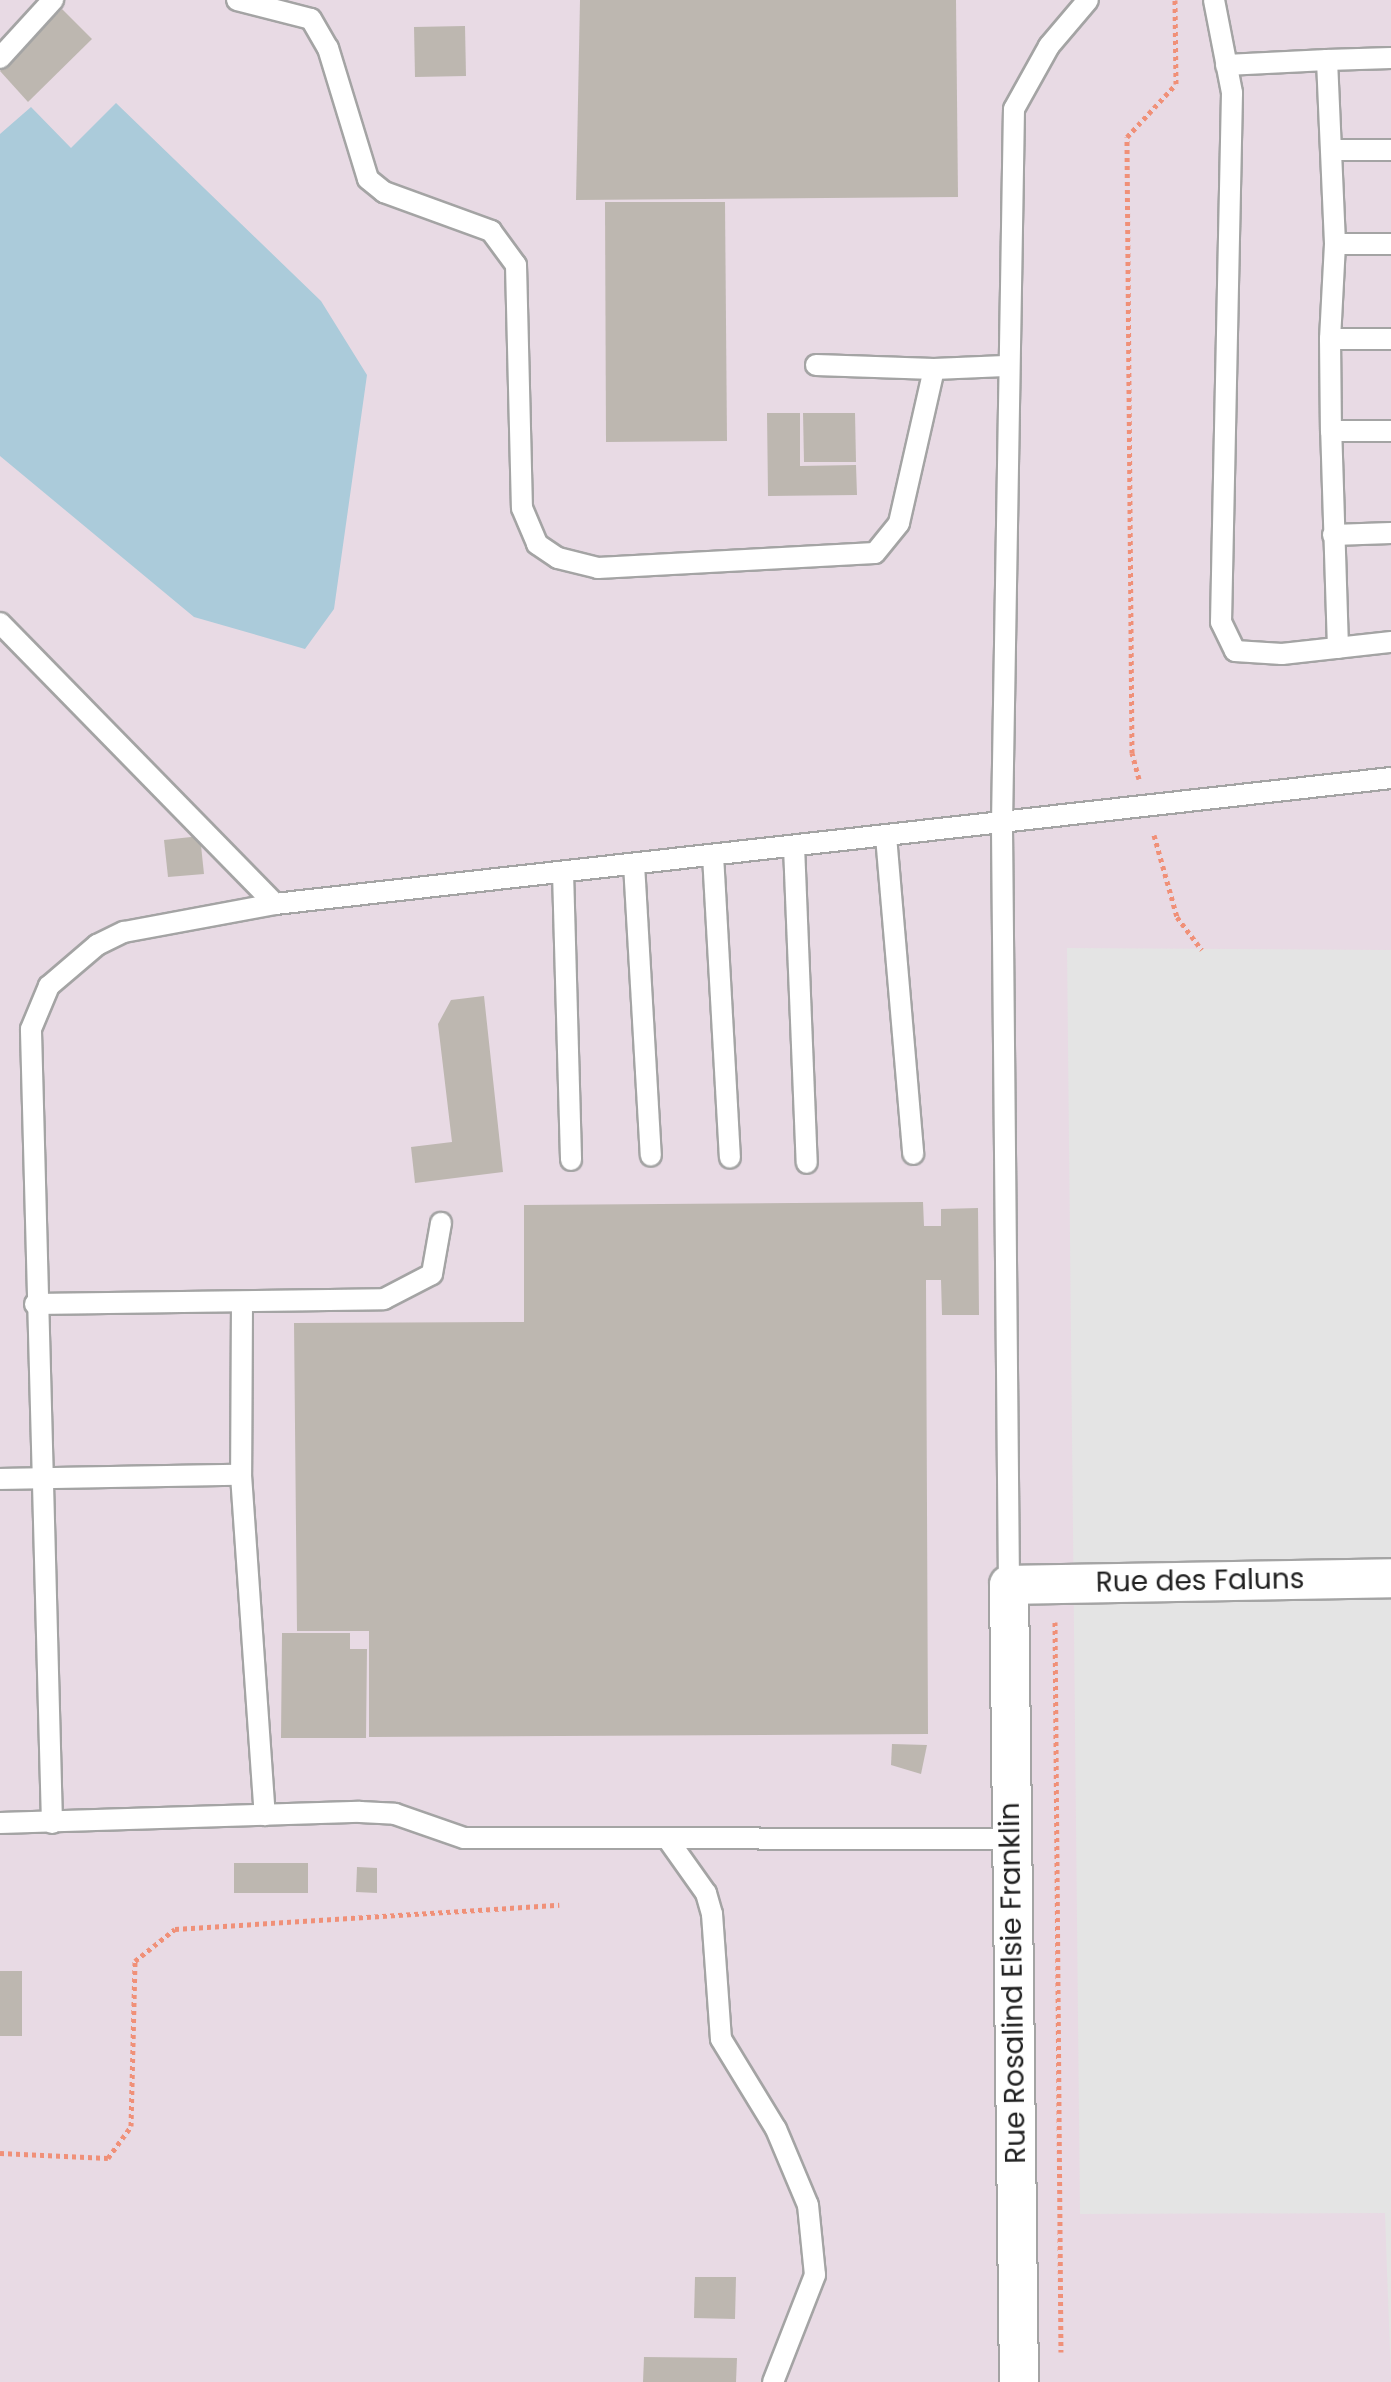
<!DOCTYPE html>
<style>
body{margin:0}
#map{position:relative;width:1391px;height:2382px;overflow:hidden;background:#f0eee7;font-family:Poppins,sans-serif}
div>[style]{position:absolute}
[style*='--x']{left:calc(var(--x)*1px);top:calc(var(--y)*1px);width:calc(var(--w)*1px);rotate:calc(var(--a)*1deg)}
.industrial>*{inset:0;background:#e8dae4}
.parking>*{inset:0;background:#e4e4e4}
.water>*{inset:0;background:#abcbda}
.building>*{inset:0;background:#bdb7b0}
.path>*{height:5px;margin-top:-2.5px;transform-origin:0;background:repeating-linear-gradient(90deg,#f09078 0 4px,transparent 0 8px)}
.roads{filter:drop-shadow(2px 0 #a4a4a4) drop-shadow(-2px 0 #a4a4a4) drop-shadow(0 2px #a4a4a4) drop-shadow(0 -2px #a4a4a4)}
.lane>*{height:20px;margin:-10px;padding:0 10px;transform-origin:10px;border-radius:10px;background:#fff}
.street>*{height:38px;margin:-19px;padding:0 19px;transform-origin:19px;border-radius:19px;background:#fff}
span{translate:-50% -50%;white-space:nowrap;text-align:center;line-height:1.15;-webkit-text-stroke:6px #fff;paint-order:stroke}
.street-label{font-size:28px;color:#202020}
</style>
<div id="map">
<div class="industrial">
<div style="clip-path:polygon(0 0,1391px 0,1391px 2382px,0 2382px)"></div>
</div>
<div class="parking">
<div style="clip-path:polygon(1067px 948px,1391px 950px,1391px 2382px,1385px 2213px,1080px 2214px)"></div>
</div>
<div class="water">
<div style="clip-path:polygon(116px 103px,321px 301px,367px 375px,334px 609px,305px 649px,194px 617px,0 456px,0 134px,31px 107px,71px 148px)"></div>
</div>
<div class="building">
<div style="clip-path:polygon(580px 0,956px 0,958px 197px,576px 200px)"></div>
<div style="clip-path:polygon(62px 9px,92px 39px,28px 102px,0 71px)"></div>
<div style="clip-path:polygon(465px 26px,466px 76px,415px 77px,414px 27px)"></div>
<div style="clip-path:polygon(605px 202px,725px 202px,727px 441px,606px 442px)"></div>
<div style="clip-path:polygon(767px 413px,800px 413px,800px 466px,856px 465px,857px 495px,768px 496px)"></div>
<div style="clip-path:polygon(803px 413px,855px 413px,856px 462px,804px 462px)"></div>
<div style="clip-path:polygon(200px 836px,204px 874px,168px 877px,164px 840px)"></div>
<div style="clip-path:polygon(484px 996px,503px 1172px,415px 1183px,411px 1147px,452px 1142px,438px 1024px,451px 1000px)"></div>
<div style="clip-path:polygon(923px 1202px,924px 1226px,941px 1226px,941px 1209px,978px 1208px,979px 1315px,942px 1315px,941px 1280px,926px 1280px,928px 1734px,369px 1737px,369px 1631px,297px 1631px,294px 1323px,524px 1322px,524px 1205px)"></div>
<div style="clip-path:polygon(282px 1633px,350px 1633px,350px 1649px,367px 1649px,366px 1738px,281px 1738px)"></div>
<div style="clip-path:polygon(892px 1744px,927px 1745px,921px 1774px,891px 1765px)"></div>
<div style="clip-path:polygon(234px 1863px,308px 1863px,308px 1893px,234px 1893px)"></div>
<div style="clip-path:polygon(357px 1867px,377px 1868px,377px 1893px,356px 1892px)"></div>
<div style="clip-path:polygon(0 1971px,22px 1971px,22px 2036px,0 2036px)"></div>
<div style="clip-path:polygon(695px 2277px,736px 2277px,735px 2319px,694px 2318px)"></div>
<div style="clip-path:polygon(644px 2357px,737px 2358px,736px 2382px,643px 2382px)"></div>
</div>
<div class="path">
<div style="--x:1139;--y:779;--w:27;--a:-105"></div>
<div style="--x:1132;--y:753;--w:616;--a:-90.47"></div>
<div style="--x:1127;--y:137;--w:72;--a:-47.2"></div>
<div style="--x:1176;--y:84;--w:84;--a:-90.7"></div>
<div style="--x:1154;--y:835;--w:85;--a:74.3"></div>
<div style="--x:1177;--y:917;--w:41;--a:52.9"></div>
<div style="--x:1055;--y:1622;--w:730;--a:89.53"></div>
<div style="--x:0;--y:2153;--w:108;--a:2.7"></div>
<div style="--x:108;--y:2158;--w:39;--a:-54"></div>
<div style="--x:131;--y:2126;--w:165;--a:-88.6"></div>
<div style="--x:135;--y:1961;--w:51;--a:-38.7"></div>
<div style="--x:175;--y:1929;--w:385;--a:-3.6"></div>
</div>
<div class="roads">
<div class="lane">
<div style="--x:237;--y:0;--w:76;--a:14.4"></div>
<div style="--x:311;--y:19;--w:34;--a:60"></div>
<div style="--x:328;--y:48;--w:137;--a:73"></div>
<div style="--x:368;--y:179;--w:21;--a:39"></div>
<div style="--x:384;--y:192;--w:114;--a:20"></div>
<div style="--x:491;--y:231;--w:42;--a:53.7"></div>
<div style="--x:516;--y:265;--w:243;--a:88.6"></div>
<div style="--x:522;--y:508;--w:39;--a:67"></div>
<div style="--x:537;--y:544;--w:25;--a:34"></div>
<div style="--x:558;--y:558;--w:41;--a:14"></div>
<div style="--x:598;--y:568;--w:277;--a:-3.1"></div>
<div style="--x:875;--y:553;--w:38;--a:-51"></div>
<div style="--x:899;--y:523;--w:158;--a:-77.2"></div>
<div style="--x:934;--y:369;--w:71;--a:-2.4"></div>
<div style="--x:1214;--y:0;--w:95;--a:79"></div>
<div style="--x:1232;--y:93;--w:529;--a:91.19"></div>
<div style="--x:1221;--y:622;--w:32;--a:64"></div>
<div style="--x:1235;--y:651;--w:47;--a:3.7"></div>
<div style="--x:1282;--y:654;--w:110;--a:-6.3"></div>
<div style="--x:0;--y:58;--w:79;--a:-47.6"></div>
<div style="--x:1391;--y:58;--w:64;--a:178.2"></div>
<div style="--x:1327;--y:60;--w:184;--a:87.5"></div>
<div style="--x:1335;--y:244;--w:56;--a:0"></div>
<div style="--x:1226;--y:65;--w:101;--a:-2.8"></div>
<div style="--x:1332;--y:150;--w:59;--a:0"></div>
<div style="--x:1335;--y:244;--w:95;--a:93"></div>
<div style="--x:1330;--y:339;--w:61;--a:0"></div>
<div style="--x:1330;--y:339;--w:92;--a:89.4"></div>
<div style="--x:816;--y:365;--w:118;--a:1.9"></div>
<div style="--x:1333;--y:535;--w:58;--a:-2"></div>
<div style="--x:0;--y:623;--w:393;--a:45.6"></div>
<div style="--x:275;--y:904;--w:1123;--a:-6.44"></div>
<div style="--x:1338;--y:648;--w:217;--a:-91.8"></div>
<div style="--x:1331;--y:431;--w:60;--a:0"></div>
<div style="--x:886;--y:836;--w:319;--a:85.1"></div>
<div style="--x:794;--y:846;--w:317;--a:87.7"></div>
<div style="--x:713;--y:855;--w:303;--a:86.8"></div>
<div style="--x:634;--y:864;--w:292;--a:86.7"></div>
<div style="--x:563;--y:872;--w:288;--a:88.4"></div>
<div style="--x:242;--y:1302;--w:173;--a:90.3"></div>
<div style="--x:241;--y:1475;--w:341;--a:86"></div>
<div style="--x:35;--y:1304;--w:349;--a:-0.8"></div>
<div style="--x:384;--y:1299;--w:54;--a:-27.5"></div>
<div style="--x:432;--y:1274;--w:52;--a:-80"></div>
<div style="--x:0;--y:1479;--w:241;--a:-1"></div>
<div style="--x:1009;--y:1585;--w:761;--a:-90.53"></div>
<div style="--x:1002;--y:824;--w:715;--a:-89.04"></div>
<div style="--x:1014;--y:109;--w:72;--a:-60.9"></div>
<div style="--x:1049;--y:46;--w:60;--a:-49.7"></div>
<div style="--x:0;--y:1823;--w:360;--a:-1.8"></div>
<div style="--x:360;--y:1812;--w:35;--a:3"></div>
<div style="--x:395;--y:1814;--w:73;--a:19.2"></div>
<div style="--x:464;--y:1838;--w:546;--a:0.1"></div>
<div style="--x:52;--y:1823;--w:794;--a:-91.52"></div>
<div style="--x:31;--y:1029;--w:47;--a:-67.3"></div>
<div style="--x:49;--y:986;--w:63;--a:-40.5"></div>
<div style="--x:97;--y:945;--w:30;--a:-26"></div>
<div style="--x:124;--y:932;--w:154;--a:-10.5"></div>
<div style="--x:669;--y:1841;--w:64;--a:54.6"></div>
<div style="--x:706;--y:1893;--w:22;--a:74"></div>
<div style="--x:712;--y:1914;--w:125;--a:85.9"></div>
<div style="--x:721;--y:2039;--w:105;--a:58.6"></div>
<div style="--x:776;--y:2129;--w:82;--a:67.2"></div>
<div style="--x:808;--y:2205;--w:70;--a:84.3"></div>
<div style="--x:815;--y:2275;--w:115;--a:111.4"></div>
</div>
<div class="street">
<div style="--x:1019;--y:2382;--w:797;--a:-90.72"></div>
<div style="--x:1009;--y:1585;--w:382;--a:-1"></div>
</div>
</div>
<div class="street-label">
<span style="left:1200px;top:1581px;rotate:-1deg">Rue des Faluns</span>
<span style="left:1013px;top:1983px;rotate:-91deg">Rue Rosalind Elsie Franklin</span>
</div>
</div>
